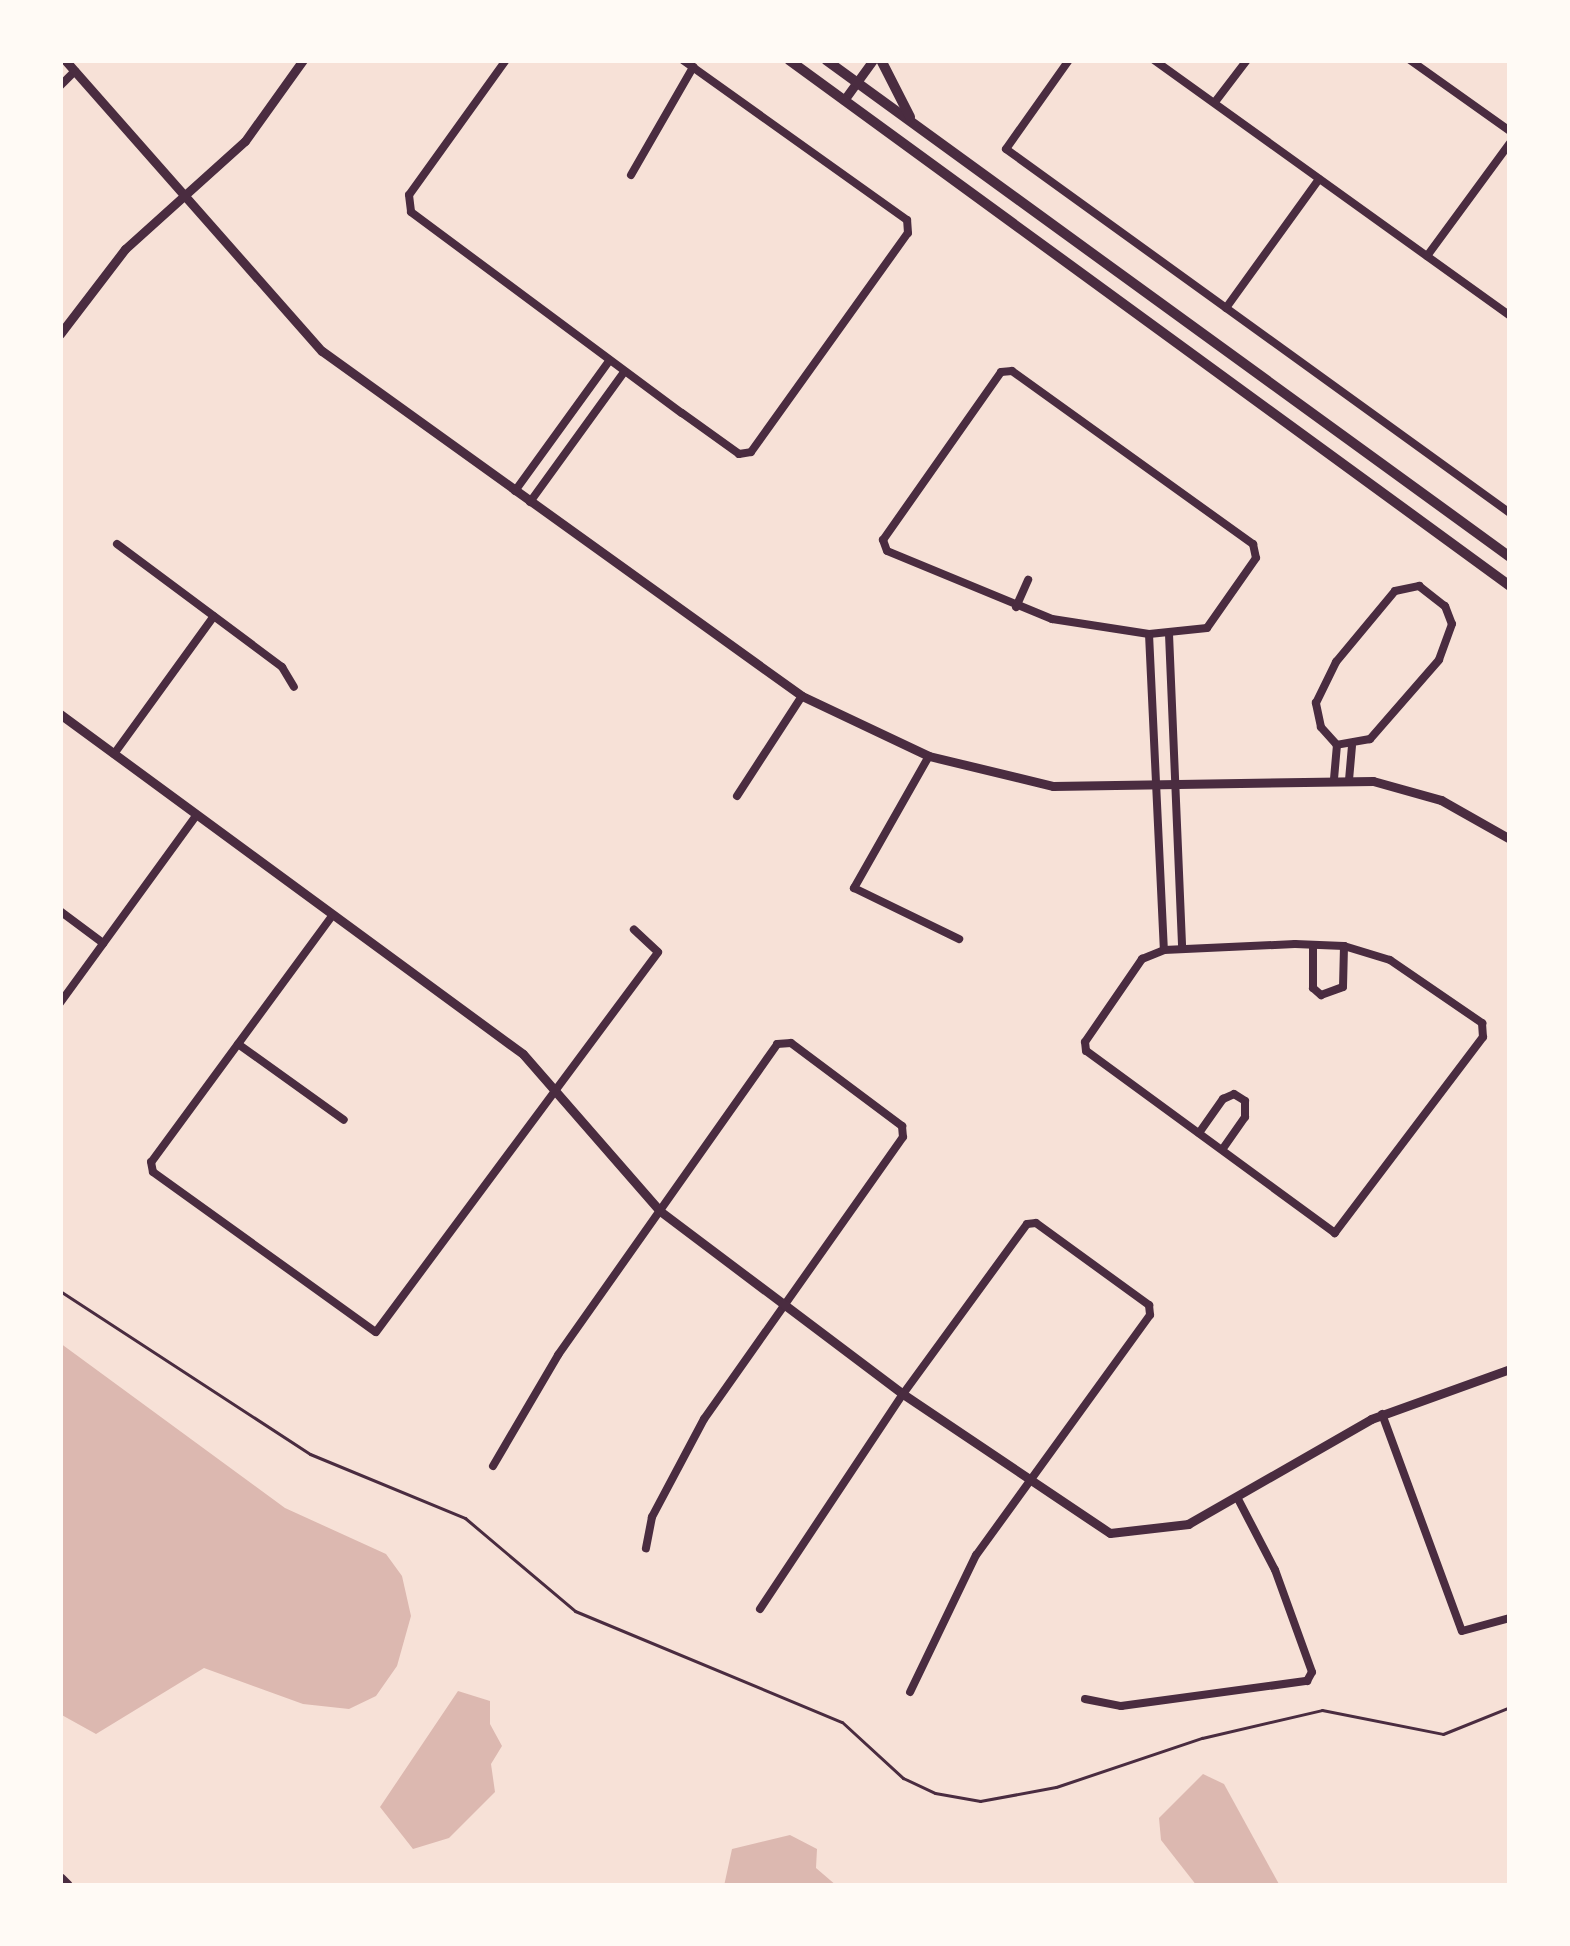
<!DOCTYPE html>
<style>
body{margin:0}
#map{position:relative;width:1570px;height:1946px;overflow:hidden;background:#f7e1d7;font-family:"Space Grotesk",sans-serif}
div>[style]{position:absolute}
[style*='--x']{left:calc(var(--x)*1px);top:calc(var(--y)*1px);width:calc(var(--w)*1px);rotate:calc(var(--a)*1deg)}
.water>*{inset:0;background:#dcb8b0}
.path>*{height:3px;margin:-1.5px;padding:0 1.5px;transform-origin:1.5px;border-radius:1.5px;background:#4a2c40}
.minor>*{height:8px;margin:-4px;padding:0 4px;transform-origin:4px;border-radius:4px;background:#4a2c40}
.tertiary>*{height:9px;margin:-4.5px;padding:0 4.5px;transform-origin:4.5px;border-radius:4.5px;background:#4a2c40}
.secondary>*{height:10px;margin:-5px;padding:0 5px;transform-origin:5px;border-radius:5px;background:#4a2c40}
.motorway>*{height:12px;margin:-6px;padding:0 6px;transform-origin:6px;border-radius:6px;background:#4a2c40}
span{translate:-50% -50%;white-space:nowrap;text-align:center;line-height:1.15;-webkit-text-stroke:9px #fffaf5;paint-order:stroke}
.frame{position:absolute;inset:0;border:63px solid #fffaf5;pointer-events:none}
</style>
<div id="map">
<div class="water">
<div style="clip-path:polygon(60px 1343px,285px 1508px,386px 1554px,402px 1576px,411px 1616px,397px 1666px,376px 1696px,349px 1709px,303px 1704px,204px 1668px,96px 1734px,60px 1714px)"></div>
<div style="clip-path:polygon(458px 1691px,490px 1701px,490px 1724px,502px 1746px,491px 1764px,495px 1792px,449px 1838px,413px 1849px,380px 1807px)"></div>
<div style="clip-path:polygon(1203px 1774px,1224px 1784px,1280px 1886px,1197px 1886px,1161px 1840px,1159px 1818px)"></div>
<div style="clip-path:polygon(790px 1835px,817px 1849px,816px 1868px,837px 1886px,724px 1886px,732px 1849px)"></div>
</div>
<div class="path">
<div style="--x:60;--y:1291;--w:298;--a:33.1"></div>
<div style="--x:310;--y:1454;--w:168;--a:22.4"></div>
<div style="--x:465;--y:1518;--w:144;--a:40.2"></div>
<div style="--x:575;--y:1611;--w:289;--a:22.6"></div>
<div style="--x:842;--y:1722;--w:83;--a:42.6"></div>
<div style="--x:903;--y:1778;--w:35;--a:25"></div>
<div style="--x:935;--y:1793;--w:46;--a:10.1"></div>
<div style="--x:980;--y:1801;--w:77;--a:-10.4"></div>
<div style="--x:1056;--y:1787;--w:154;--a:-18.6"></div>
<div style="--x:1202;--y:1738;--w:123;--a:-13.1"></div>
<div style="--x:1322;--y:1710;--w:123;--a:11.2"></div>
<div style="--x:1443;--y:1734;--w:72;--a:-21.9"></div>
</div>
<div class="minor">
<div style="--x:506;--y:60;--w:166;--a:125.7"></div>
<div style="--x:409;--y:195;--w:17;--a:83"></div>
<div style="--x:411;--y:212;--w:337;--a:36.6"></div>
<div style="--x:682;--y:413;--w:70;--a:35.7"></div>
<div style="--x:739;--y:454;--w:12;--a:-9"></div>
<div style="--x:751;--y:452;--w:269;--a:-54.4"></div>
<div style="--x:908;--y:233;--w:13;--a:-94"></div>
<div style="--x:907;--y:220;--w:275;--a:-144.5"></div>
<div style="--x:1069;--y:60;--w:109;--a:125.3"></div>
<div style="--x:1006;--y:149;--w:622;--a:35.84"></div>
<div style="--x:1154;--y:60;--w:438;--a:35.7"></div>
<div style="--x:1410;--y:60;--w:123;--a:35.4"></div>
<div style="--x:60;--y:86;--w:21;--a:-45"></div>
<div style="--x:1215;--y:102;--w:53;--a:-52.7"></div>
<div style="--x:631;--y:175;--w:125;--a:-60.1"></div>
<div style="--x:1427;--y:256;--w:140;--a:-53.7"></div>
<div style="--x:1226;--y:308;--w:159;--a:-54.2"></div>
<div style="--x:1012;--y:371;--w:297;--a:35.7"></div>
<div style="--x:1253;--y:544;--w:14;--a:78"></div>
<div style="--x:1256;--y:558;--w:85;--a:125"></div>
<div style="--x:1207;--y:628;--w:58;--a:174.1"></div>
<div style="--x:1149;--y:634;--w:98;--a:-171.2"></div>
<div style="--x:1052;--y:619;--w:178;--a:-157.6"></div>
<div style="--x:887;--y:551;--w:12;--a:-110"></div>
<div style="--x:883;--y:540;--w:205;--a:-54.9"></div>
<div style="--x:1001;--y:372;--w:11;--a:-5"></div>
<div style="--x:515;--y:491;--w:160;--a:-54.1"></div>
<div style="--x:530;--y:502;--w:160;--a:-54.1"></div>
<div style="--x:117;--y:544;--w:206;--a:36.7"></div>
<div style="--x:282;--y:667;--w:23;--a:59"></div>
<div style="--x:1419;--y:586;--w:33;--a:38"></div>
<div style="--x:1445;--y:606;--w:19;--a:69"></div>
<div style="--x:1452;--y:624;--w:38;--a:110"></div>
<div style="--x:1439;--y:660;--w:105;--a:131.1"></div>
<div style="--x:1370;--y:739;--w:34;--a:170"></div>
<div style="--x:1337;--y:745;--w:24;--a:-132"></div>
<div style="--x:1321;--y:727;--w:25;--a:-102"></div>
<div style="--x:1316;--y:703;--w:46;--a:-64"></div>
<div style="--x:1336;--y:662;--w:92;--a:-50.3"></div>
<div style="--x:1395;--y:591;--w:25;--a:-12"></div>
<div style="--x:1016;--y:607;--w:30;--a:-66"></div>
<div style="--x:1149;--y:634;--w:316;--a:87.3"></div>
<div style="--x:1169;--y:634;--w:314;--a:87.6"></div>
<div style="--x:114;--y:754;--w:170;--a:-54.1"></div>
<div style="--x:929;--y:756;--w:152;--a:119.6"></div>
<div style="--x:854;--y:888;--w:117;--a:25.9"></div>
<div style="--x:1334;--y:779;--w:34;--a:-85"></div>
<div style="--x:1349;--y:780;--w:34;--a:-85"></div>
<div style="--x:737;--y:796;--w:119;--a:-57"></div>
<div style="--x:60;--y:911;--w:54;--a:36.7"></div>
<div style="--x:332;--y:916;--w:305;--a:126.3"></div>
<div style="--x:151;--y:1162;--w:10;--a:79"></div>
<div style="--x:153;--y:1172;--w:274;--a:35.7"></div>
<div style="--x:376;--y:1332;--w:473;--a:-53.4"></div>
<div style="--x:658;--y:952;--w:33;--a:-137"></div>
<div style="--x:1295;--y:944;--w:49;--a:2.3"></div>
<div style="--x:1344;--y:946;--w:48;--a:16.9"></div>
<div style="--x:1390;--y:960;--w:112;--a:34.4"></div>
<div style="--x:1482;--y:1023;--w:14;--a:86"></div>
<div style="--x:1483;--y:1037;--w:246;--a:127.1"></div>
<div style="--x:1335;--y:1233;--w:308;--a:-143.8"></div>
<div style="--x:1086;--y:1051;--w:9;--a:-96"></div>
<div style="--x:1085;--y:1042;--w:101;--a:-55.5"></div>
<div style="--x:1142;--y:959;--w:24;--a:-22"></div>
<div style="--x:1164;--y:950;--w:131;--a:-2.6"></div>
<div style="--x:1313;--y:945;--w:43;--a:90"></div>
<div style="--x:1313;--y:988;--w:11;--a:41"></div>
<div style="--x:1321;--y:995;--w:23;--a:-20"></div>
<div style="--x:1343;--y:987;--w:41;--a:-88.6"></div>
<div style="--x:60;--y:1003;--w:231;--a:-54"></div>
<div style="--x:238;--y:1044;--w:130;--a:35.6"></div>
<div style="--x:1199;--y:1133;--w:42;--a:-54.8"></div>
<div style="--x:1223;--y:1099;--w:12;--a:-24"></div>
<div style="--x:1234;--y:1094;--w:13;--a:32"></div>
<div style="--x:1245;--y:1101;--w:16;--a:90"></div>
<div style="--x:1245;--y:1117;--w:39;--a:125"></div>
<div style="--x:1382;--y:1414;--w:231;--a:69.8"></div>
<div style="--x:1462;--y:1631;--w:50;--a:-15.2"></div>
<div style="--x:493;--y:1466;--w:129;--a:-59.6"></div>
<div style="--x:558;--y:1355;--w:380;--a:-54.8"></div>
<div style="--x:777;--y:1044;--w:14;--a:-4"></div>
<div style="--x:791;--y:1043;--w:139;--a:36.8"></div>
<div style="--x:902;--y:1126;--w:11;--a:85"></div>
<div style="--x:903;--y:1137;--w:345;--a:125.2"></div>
<div style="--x:704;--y:1419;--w:111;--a:118"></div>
<div style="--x:652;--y:1517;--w:32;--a:101"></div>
<div style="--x:760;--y:1609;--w:258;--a:-56.4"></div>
<div style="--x:903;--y:1394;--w:210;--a:-53.9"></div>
<div style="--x:1027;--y:1224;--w:9;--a:-6"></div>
<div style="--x:1036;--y:1223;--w:140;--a:36"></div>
<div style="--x:1149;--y:1305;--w:10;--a:84"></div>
<div style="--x:1150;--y:1315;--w:296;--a:125.9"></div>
<div style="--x:976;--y:1555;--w:152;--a:115.7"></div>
<div style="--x:1085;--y:1699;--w:37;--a:11"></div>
<div style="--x:1121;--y:1706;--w:188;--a:-7.7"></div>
<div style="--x:1307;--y:1681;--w:10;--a:-61"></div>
<div style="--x:1312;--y:1672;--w:109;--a:-109.9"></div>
<div style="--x:1275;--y:1570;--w:82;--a:-117.5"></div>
</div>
<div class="tertiary">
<div style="--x:65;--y:60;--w:388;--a:48.6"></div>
<div style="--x:322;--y:351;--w:591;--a:35.71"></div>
<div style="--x:802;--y:696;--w:140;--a:25.3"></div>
<div style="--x:929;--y:756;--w:128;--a:13.6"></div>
<div style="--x:1053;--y:786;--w:320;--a:-0.9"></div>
<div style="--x:1373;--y:781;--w:71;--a:15.6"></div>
<div style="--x:1441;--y:800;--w:79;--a:29.5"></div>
<div style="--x:844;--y:100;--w:49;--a:-54.1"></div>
<div style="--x:60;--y:334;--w:107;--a:-52.6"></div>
<div style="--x:125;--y:249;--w:161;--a:-42"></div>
<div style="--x:245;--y:141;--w:100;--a:-54.4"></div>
<div style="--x:60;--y:714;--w:574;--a:36.29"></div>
<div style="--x:523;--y:1054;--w:208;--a:48.9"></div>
<div style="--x:660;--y:1211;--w:304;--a:37"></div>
<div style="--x:903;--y:1394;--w:249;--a:33.9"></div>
<div style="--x:1110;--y:1533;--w:79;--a:-6.6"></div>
<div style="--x:1188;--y:1524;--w:211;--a:-29.8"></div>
<div style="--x:1371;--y:1419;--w:148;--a:-19.8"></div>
</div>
<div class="secondary">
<div style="--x:789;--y:60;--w:892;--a:36.11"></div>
<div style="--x:826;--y:60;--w:845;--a:36"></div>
<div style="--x:881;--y:60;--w:64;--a:63"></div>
</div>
<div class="motorway">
<div style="--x:60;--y:1879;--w:10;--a:45"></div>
</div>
<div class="frame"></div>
</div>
